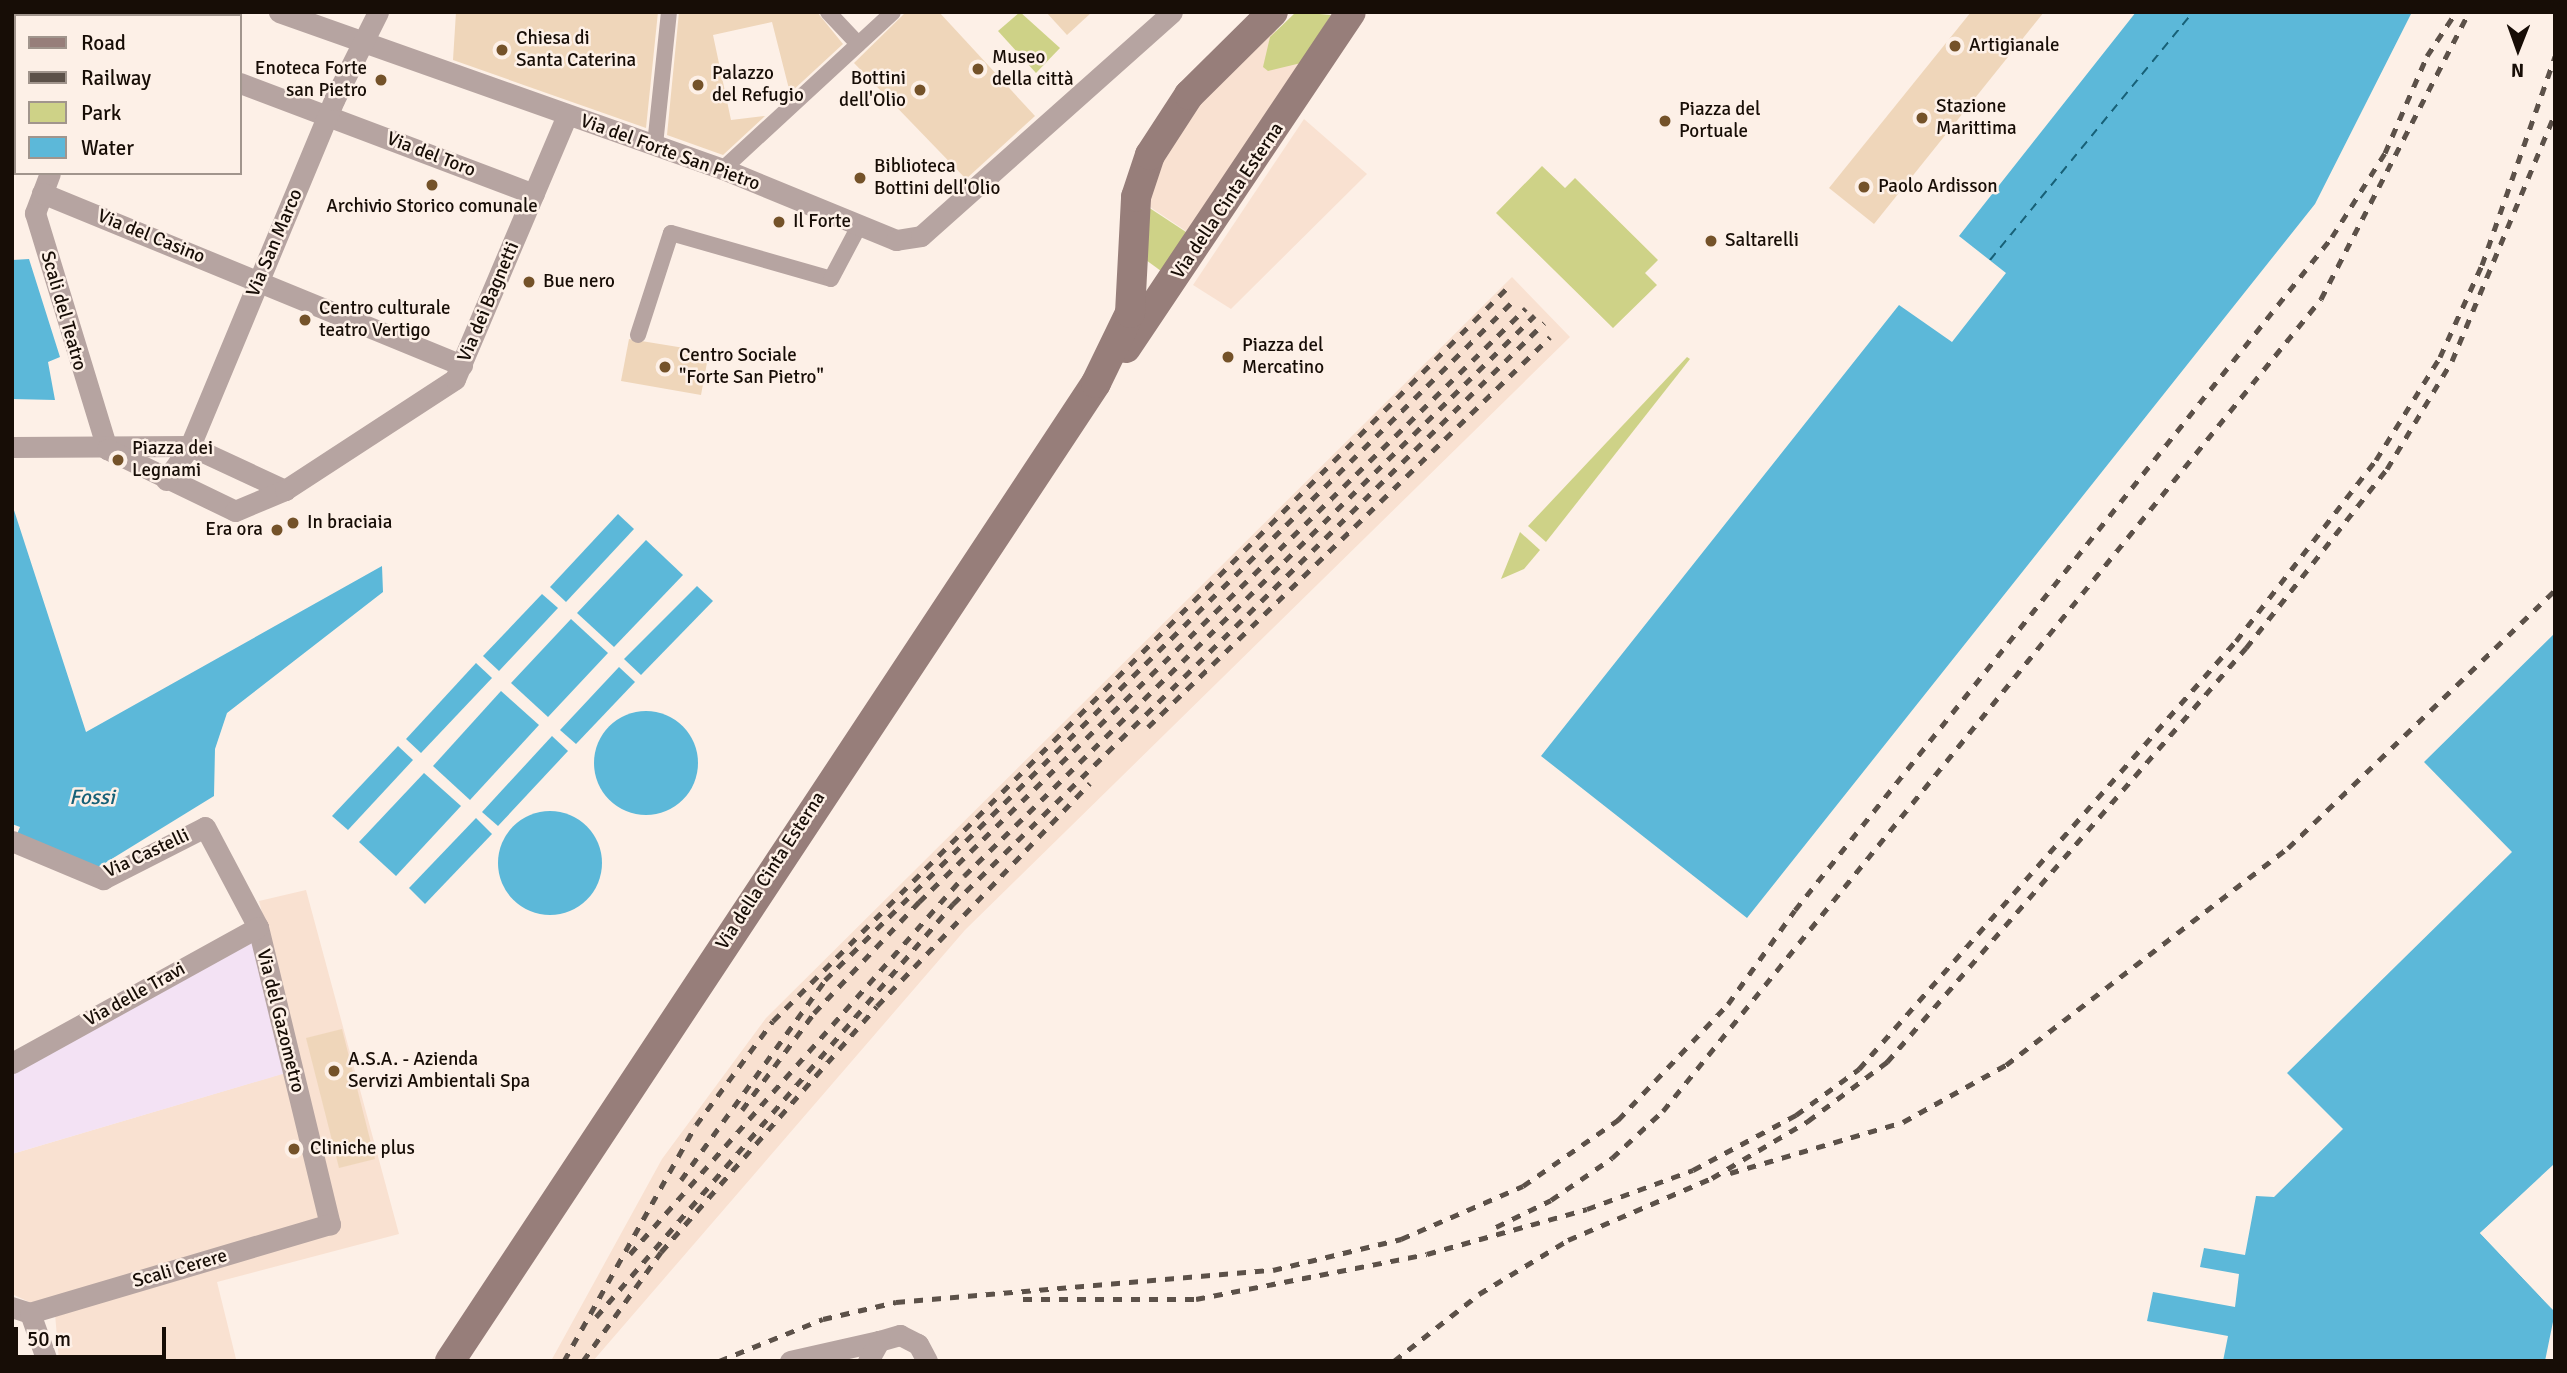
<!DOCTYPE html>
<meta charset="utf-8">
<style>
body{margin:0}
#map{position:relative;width:2567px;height:1373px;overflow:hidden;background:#fdf0e7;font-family:Signika,sans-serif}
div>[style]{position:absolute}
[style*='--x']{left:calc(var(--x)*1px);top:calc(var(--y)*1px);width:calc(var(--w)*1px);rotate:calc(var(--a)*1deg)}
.built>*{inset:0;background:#f9e1d1}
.industrial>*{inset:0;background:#f3e2f4}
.green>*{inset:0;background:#ced287}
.water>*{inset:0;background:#5cb8d9}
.round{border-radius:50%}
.pier>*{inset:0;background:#fdf0e7}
.ferry>*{height:2px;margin-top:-1px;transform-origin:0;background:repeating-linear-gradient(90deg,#176077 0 9px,transparent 0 16px)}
.building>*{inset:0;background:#efd6ba}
.pedestrian>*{height:16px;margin:-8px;padding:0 8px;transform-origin:8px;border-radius:8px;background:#b6a4a1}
.minor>*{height:21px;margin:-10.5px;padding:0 10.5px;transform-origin:10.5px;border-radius:10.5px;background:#b6a4a1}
.secondary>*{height:30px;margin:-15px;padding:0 15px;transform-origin:15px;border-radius:15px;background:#977e7a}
.rail>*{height:5px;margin-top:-2.5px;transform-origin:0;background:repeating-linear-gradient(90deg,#5c5149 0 9px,transparent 0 18px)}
.dots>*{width:19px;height:19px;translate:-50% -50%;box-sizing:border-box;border:4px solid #fdf0e7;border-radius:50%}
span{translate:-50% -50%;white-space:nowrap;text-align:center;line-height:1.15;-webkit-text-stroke:5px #fdf0e7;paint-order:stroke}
.poi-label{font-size:19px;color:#170d06}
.left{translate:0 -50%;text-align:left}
.right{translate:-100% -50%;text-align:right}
.street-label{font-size:19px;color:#170d06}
.water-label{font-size:21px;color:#176077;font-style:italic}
.frame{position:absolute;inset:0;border:14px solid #170d06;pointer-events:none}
.legend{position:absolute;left:14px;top:14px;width:228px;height:161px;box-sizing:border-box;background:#fdf0e7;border:2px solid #a1958d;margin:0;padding:9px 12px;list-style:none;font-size:21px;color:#170d06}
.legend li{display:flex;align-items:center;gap:14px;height:35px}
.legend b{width:35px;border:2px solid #a1958d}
.north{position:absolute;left:2483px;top:14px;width:70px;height:70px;-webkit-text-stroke:5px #fdf0e7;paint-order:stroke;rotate:181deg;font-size:19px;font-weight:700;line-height:28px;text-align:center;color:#170d06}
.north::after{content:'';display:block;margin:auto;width:24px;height:32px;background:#170d06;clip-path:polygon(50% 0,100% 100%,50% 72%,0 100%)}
.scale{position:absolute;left:14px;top:1327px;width:152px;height:32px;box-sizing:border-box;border:4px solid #170d06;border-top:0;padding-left:9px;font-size:21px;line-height:24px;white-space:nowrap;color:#170d06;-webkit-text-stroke:5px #fdf0e7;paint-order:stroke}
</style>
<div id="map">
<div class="built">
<div style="clip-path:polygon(1274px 30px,1309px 57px,1192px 235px,1147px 205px,1157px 168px,1192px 106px)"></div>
<div style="clip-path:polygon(1304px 119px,1367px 174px,1231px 309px,1193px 285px)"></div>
<div style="clip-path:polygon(1512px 277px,1570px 337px,965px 930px,593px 1361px,551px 1361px,662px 1159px,766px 1018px)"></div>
<div style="clip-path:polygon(306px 890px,399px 1234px,217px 1282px,236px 1359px,59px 1361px,55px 1314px,12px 1294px,12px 1154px,301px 1068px,259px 901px)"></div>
</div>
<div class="industrial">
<div style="clip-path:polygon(253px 934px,286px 1073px,12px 1154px,12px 1062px)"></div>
</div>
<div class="green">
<div style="clip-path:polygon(1020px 12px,1060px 48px,1036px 73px,998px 31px)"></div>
<div style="clip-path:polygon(1296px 12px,1331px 15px,1301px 63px,1268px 71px,1263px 67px,1270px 37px)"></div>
<div style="clip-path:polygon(1542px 166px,1565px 188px,1575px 178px,1658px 260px,1645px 273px,1657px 285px,1613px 328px,1496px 213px)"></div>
<div style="clip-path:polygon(1148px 207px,1189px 234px,1161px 271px,1146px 260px)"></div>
<div style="clip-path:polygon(1687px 357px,1690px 359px,1546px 542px,1528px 526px)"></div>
<div style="clip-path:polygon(1520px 532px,1540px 550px,1524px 569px,1501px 579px)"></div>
</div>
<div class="water">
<div style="clip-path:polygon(12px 12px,70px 12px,16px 16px,12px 180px)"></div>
<div style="clip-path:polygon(2136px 12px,2412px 12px,2315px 204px,1747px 918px,1541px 756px,1899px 305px,1952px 342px,2006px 273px,1959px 236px)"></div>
<div style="clip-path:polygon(29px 259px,60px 357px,48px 362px,55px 400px,12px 399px,12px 260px)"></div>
<div style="clip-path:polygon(12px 504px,86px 732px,382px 566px,383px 592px,227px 713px,215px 749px,214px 796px,97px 868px,17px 834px,20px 827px,12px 824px)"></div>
<div style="clip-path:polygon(618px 514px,634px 529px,566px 602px,550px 587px)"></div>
<div style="clip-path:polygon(646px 540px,683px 575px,614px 647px,577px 613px)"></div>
<div style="clip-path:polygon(697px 586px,713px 601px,641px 675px,624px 659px)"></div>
<div style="clip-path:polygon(542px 594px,558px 608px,499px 671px,483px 656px)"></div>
<div style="clip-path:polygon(571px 619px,608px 653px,548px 717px,511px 683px)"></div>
<div style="clip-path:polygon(2555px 633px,2555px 1167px,2480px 1233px,2555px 1312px,2545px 1361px,2223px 1361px,2228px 1336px,2147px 1321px,2153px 1292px,2235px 1307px,2239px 1274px,2200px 1267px,2204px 1248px,2245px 1255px,2256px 1196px,2274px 1197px,2343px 1129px,2287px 1073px,2512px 852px,2424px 762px)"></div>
<div style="clip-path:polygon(476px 663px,492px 678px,421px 753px,406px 739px)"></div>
<div style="clip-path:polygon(619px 667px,635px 682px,576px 744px,560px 730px)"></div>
<div style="clip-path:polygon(501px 691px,539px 725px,470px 800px,433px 766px)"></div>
<div class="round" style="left:594px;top:711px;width:104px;height:104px"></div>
<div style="clip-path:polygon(552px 736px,568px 751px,498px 826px,482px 812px)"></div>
<div style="clip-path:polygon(398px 746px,413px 760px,348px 830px,332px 816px)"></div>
<div style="clip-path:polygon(424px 773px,461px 806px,396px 876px,359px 842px)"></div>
<div class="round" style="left:498px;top:811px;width:104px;height:104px"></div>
<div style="clip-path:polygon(476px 818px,492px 834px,425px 904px,409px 888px)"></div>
</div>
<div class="pier">
<div style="clip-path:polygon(2553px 1165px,2555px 1170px,2485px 1233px,2555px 1312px,2480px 1233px)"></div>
</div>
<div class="ferry">
<div style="--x:1990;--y:260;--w:320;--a:-50.7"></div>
</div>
<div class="building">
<div style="clip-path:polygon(456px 12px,658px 12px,646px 128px,453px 60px)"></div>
<div style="clip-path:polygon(679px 12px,817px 12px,843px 44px,790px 93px,772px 22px,713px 35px,731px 120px,765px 116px,723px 155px,667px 135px)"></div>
<div style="clip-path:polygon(906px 12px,939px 12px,1035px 116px,966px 179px,854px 63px)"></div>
<div style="clip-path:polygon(1046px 12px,1092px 12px,1067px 35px)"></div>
<div style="clip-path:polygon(1971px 12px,2044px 12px,1874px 224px,1829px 188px)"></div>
<div style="clip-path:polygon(629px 339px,709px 352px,701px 395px,621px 381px)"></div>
<div style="clip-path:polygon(342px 1029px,375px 1159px,339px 1168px,306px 1038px)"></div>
</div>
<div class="pedestrian">
<div style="--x:828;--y:12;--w:44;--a:46.8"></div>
<div style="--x:655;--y:145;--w:134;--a:-84"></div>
<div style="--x:723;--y:169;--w:231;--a:-42.7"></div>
<div style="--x:638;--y:335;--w:107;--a:-72.1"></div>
<div style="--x:671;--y:233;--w:166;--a:16"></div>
<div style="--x:831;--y:279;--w:58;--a:-62.1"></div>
</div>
<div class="minor">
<div style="--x:279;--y:12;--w:471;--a:19.5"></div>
<div style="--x:723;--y:169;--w:187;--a:22.3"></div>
<div style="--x:896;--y:240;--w:25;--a:-9"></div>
<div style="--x:921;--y:236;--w:336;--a:-41.7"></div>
<div style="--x:240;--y:83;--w:314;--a:20.7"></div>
<div style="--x:50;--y:173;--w:43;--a:110.6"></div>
<div style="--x:35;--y:213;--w:247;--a:73"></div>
<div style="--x:42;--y:193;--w:454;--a:22.3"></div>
<div style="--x:12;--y:447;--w:178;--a:-0.3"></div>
<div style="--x:190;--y:446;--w:105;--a:24.9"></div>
<div style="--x:107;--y:449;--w:142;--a:25.8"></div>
<div style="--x:235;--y:511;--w:54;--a:-22.8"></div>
<div style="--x:285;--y:490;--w:203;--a:-33.1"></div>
<div style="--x:455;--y:379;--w:287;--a:-67"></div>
<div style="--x:166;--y:480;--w:42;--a:-54.8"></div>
<div style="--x:190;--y:446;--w:375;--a:-67.4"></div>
<div style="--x:334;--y:100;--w:98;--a:-63.4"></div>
<div style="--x:12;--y:841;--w:99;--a:22.7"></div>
<div style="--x:103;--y:879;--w:114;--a:-27"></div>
<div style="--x:205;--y:827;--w:113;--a:62.1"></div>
<div style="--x:258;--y:927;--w:306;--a:76.4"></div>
<div style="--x:330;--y:1224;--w:313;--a:163.5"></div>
<div style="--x:30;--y:1313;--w:19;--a:-162"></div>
<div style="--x:12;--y:1063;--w:281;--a:-28.9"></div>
<div style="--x:30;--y:1313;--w:51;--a:70.5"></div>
<div style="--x:790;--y:1361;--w:91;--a:-12.7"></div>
<div style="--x:868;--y:1361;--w:23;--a:-61"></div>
<div style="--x:879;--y:1341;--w:22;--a:-16"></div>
<div style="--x:900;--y:1335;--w:20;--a:27"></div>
<div style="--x:918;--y:1344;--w:19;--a:62"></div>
</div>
<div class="secondary">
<div style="--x:1126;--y:348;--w:404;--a:-56.2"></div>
<div style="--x:450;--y:1361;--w:1172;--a:-56.55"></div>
<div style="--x:1096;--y:383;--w:78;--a:-64.1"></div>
<div style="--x:1130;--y:313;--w:116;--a:-87"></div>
<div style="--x:1136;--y:197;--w:44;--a:-71.6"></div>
<div style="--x:1150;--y:155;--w:72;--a:-57"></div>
<div style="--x:1189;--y:95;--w:118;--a:-44.7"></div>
</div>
<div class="rail">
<div style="--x:1148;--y:727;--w:560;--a:-44.13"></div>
<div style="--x:742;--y:1110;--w:121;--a:-53.4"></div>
<div style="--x:814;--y:1013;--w:153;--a:-46.6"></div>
<div style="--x:919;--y:902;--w:849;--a:-44.38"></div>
<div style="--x:1730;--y:1173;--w:180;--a:-16.4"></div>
<div style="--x:1903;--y:1122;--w:118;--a:-29"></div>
<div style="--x:2006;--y:1065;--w:356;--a:-37.6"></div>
<div style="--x:2288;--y:848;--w:371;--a:-44"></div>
<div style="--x:681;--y:1180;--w:246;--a:-54.2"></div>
<div style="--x:825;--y:980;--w:971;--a:-44.62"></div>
<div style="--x:1496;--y:1227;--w:61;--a:-26.1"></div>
<div style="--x:1551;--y:1200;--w:74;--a:-34.5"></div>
<div style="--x:1612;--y:1158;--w:69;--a:-42.7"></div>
<div style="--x:1663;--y:1111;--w:1045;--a:-50.98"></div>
<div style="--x:2321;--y:299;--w:323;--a:-62.7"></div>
<div style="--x:630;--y:1254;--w:504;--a:-48.54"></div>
<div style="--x:964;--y:876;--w:800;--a:-44.49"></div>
<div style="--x:1023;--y:1299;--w:173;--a:0"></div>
<div style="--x:1196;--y:1299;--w:235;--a:-11"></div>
<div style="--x:1427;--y:1254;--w:166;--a:-15.7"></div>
<div style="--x:1587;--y:1209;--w:113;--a:-20.2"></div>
<div style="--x:1693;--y:1170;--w:117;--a:-28.1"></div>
<div style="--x:1796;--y:1115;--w:78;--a:-36.1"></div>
<div style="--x:1859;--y:1069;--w:570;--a:-48.63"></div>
<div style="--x:2236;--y:641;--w:229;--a:-52.3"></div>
<div style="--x:2376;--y:460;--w:121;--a:-58.1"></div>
<div style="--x:2440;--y:357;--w:101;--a:-65.5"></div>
<div style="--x:2482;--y:265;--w:221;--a:-70.7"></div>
<div style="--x:596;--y:1317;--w:546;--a:-49.16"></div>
<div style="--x:953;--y:904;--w:829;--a:-44.51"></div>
<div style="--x:564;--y:1361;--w:270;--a:-60.8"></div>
<div style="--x:696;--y:1125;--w:129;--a:-53.5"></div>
<div style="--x:773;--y:1021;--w:1036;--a:-44.96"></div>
<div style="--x:583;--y:1361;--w:134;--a:-54.4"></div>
<div style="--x:661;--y:1252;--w:327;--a:-48.7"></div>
<div style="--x:877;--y:1006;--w:308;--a:-46.3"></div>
<div style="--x:719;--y:1361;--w:112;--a:-22"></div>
<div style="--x:823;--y:1319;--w:75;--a:-13.1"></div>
<div style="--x:896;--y:1302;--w:378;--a:-4.9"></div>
<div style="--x:1273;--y:1270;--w:132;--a:-13.6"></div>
<div style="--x:1401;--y:1239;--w:133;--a:-23.5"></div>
<div style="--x:1523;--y:1186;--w:116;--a:-34.8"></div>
<div style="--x:1618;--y:1120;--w:160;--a:-46.5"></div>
<div style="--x:1728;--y:1004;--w:115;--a:-54.5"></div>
<div style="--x:1795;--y:910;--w:861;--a:-51.41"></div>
<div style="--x:2332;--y:237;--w:99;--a:-57.8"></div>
<div style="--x:2385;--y:153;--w:106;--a:-66.6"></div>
<div style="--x:2427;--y:56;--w:53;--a:-56.6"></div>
<div style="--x:1394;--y:1361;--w:108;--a:-38.2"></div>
<div style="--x:1479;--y:1294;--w:104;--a:-31.2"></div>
<div style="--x:1568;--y:1240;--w:157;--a:-23.3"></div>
<div style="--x:1712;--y:1178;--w:112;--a:-30.7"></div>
<div style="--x:1808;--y:1121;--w:99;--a:-36.8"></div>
<div style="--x:1887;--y:1062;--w:548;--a:-49.07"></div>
<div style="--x:2246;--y:648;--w:228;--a:-51.8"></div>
<div style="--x:2387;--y:469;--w:126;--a:-59"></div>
<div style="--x:2452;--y:361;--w:269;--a:-67.4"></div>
</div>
<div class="dots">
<div style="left:1955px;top:46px;background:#745229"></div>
<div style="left:502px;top:50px;background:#745229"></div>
<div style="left:978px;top:69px;background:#745229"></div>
<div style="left:381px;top:80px;background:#745229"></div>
<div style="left:698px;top:85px;background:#745229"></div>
<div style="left:920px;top:90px;background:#745229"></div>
<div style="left:1922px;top:118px;background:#745229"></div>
<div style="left:1665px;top:121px;background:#745229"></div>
<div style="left:860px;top:178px;background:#745229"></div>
<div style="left:432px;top:185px;background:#745229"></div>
<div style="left:1864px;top:187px;background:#745229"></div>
<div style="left:779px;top:222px;background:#745229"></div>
<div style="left:1711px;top:241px;background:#745229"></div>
<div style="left:529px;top:282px;background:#745229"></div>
<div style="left:305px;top:320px;background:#745229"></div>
<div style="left:1228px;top:357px;background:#745229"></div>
<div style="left:665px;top:367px;background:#745229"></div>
<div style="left:118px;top:460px;background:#745229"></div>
<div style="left:293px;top:523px;background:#745229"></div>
<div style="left:277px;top:530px;background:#745229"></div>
<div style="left:334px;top:1071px;background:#745229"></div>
<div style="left:294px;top:1149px;background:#745229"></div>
</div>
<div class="poi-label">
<span class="left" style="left:516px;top:50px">Chiesa di<br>Santa Caterina</span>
<span class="left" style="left:1969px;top:46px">Artigianale</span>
<span class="left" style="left:992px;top:69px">Museo<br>della città</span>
<span class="right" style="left:367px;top:80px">Enoteca Forte<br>san Pietro</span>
<span class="left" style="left:712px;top:85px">Palazzo<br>del Refugio</span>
<span class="right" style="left:906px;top:90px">Bottini<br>dell'Olio</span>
<span class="left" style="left:1936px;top:118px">Stazione<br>Marittima</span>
<span class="left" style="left:1679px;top:121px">Piazza del<br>Portuale</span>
<span class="left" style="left:874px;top:178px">Biblioteca<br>Bottini dell'Olio</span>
<span class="left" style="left:1878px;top:187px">Paolo Ardisson</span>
<span style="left:432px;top:207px">Archivio Storico comunale</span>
<span class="left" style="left:793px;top:222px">Il Forte</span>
<span class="left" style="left:1725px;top:241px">Saltarelli</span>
<span class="left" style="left:543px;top:282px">Bue nero</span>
<span class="left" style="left:319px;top:320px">Centro culturale<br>teatro Vertigo</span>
<span class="left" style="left:1242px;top:357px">Piazza del<br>Mercatino</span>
<span class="left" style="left:679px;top:367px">Centro Sociale<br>"Forte San Pietro"</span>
<span class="left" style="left:132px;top:460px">Piazza dei<br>Legnami</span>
<span class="left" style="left:307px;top:523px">In braciaia</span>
<span class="right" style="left:263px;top:530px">Era ora</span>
<span class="left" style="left:348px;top:1071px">A.S.A. - Azienda<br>Servizi Ambientali Spa</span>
<span class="left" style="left:310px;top:1149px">Cliniche plus</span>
</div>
<div class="street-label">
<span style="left:670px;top:153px;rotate:20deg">Via del Forte San Pietro</span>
<span style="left:431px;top:155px;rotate:21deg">Via del Toro</span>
<span style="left:1228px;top:201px;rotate:-56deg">Via della Cinta Esterna</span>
<span style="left:151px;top:237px;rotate:22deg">Via del Casino</span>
<span style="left:275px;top:243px;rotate:-67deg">Via San Marco</span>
<span style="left:489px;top:302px;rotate:-67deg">Via dei Bagnetti</span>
<span style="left:63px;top:311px;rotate:74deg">Scali del Teatro</span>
<span style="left:147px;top:854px;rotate:-25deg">Via Castelli</span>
<span style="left:771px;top:871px;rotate:-57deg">Via della Cinta Esterna</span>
<span style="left:135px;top:995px;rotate:-29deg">Via delle Travi</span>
<span style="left:280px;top:1021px;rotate:76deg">Via del Gazometro</span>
<span style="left:180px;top:1269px;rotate:-16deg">Scali Cerere</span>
</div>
<div class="water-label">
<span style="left:92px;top:797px">Fossi</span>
</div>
<div class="frame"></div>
<ul class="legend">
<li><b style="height:9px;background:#977e7a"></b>Road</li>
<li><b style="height:9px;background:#5c5149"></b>Railway</li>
<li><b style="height:19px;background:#ced287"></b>Park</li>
<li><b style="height:19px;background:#5cb8d9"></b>Water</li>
</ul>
<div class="north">N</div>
<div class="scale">50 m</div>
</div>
